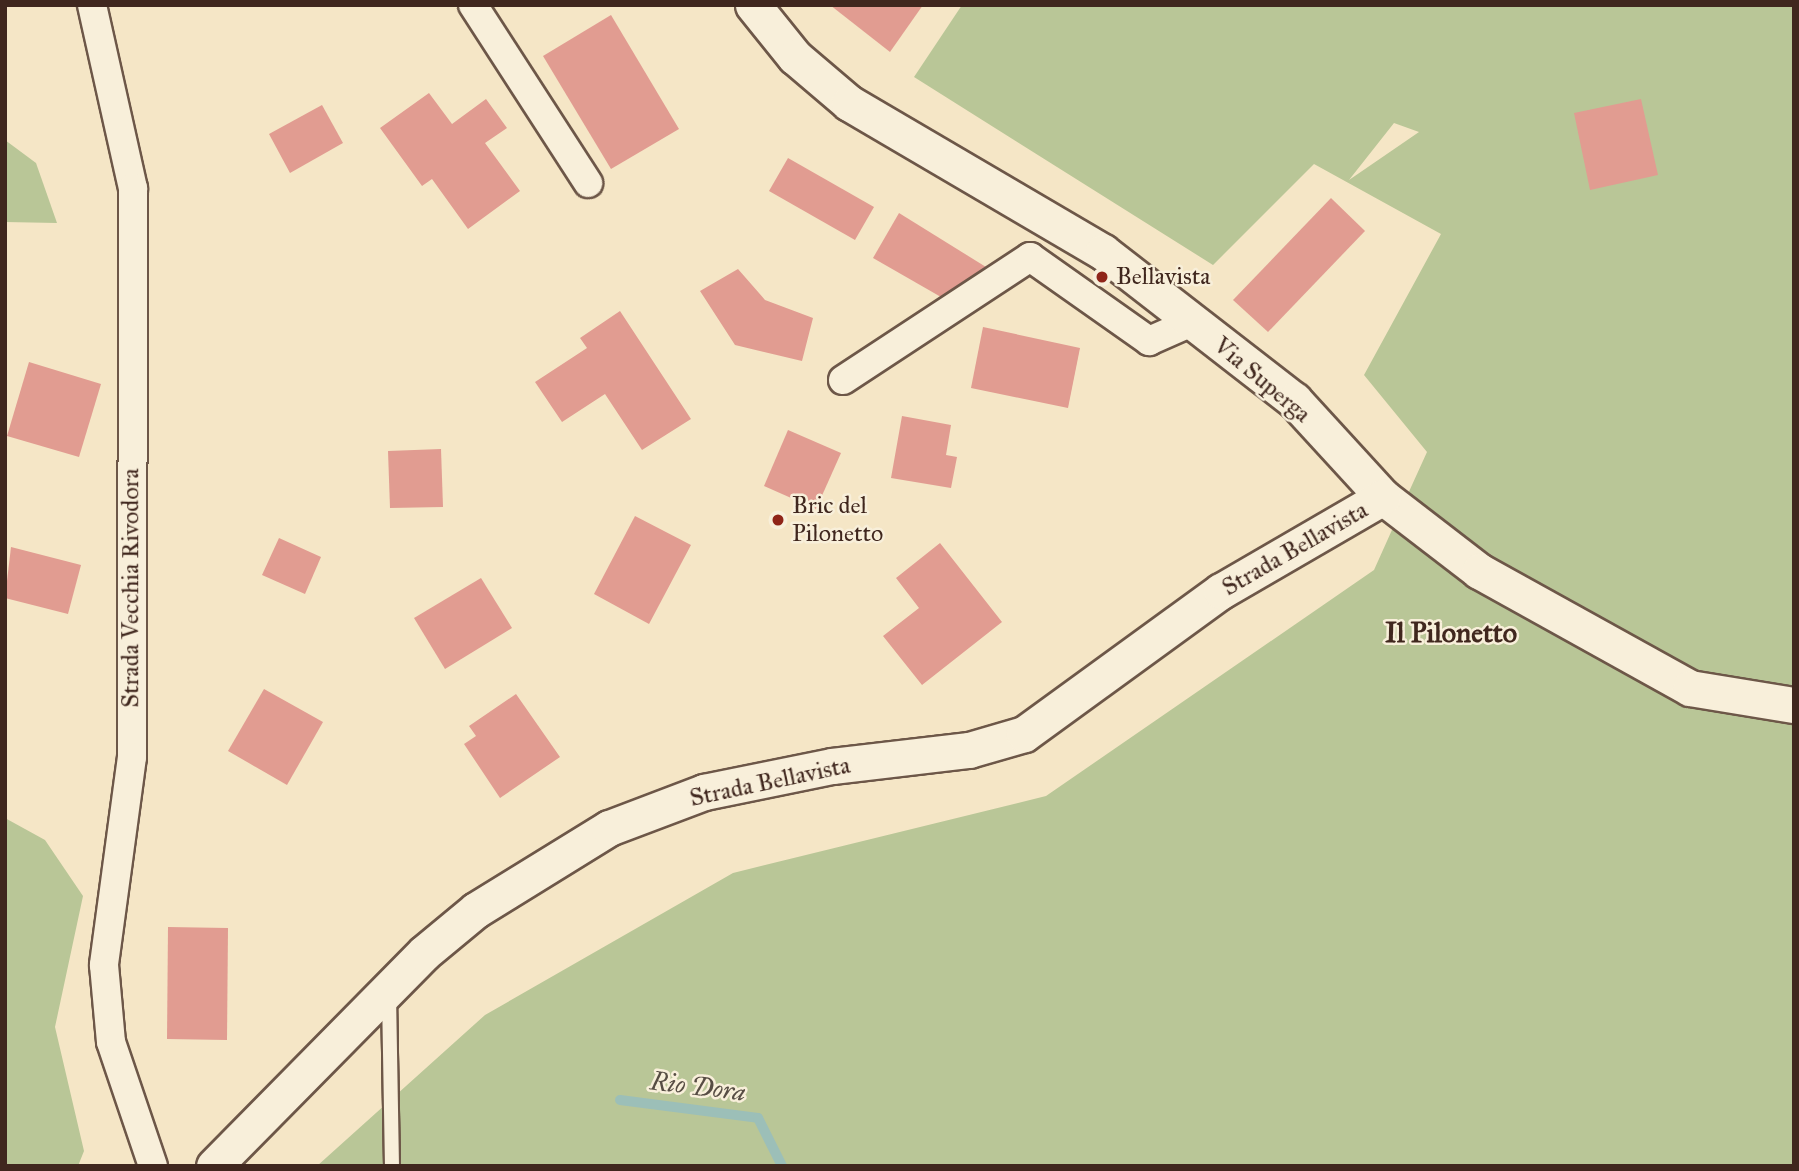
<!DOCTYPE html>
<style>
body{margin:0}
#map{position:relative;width:1799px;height:1171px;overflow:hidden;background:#f5e6c6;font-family:"IM FELL Great Primer",serif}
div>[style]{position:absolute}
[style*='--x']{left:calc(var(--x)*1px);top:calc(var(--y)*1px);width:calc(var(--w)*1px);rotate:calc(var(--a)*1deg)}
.green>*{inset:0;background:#b9c697}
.stream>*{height:10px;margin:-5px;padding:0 5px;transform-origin:5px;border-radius:5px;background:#9cbfb8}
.building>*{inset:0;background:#e19c91}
.roads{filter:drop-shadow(2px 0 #6d5748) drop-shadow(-2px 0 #6d5748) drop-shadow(0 2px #6d5748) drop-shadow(0 -2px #6d5748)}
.service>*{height:14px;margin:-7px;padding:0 7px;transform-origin:7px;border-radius:7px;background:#f8efda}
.minor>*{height:28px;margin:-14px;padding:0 14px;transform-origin:14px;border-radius:14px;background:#f8efda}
.tertiary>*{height:35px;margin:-17.5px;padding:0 17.5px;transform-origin:17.5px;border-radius:17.5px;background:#f8efda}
.dots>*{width:19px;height:19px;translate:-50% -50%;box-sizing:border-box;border:4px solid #f8efda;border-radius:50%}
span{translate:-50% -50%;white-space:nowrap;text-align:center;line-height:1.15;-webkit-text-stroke:5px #f8efda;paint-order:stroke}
.poi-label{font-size:24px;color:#40271e}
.left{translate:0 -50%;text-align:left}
.street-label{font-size:24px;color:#40271e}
.water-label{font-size:26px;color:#574d44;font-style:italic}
.quarter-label{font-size:28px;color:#40271e;font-weight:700}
.frame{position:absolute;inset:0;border:7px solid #40271e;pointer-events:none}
</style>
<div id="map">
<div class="green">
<div style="clip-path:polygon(evenodd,962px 5px,1794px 5px,1794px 693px,1693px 680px,1592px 626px,1407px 496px,1427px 452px,1364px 375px,1441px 234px,1314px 164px,1213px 265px,914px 77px,962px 5px,1394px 123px,1419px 132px,1349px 180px,1394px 123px)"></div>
<div style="clip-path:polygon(5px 140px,36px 163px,57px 223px,5px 222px)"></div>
<div style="clip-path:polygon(1396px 521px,1579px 645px,1794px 717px,1794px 1166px,317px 1166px,485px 1015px,733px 873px,1046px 796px,1374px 570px)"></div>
<div style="clip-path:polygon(5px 818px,45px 840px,83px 896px,55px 1027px,84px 1151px,78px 1166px,5px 1166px)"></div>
</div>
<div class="stream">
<div style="--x:620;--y:1100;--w:139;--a:7.4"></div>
<div style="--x:758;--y:1118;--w:54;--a:63.4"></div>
</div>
<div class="building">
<div style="clip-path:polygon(830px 5px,923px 5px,890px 52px)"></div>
<div style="clip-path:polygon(611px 15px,679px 129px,611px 169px,543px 56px)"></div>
<div style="clip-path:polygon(429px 93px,452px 124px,486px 99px,507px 128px,485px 143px,520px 191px,468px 229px,432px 179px,422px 186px,380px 128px)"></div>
<div style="clip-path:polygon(1641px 99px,1658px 175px,1590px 190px,1574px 113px)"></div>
<div style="clip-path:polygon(322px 105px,343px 143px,290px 173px,269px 134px)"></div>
<div style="clip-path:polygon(788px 158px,874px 207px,855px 240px,769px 191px)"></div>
<div style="clip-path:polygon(1331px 198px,1365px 231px,1268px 332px,1233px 300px)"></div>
<div style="clip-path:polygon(899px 213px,986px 267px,941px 297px,873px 258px)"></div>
<div style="clip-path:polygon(738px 269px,765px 300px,813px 318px,802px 361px,735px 345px,700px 291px)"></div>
<div style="clip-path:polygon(620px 311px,691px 419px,642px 450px,605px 394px,562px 422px,535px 382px,587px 348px,580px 338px)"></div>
<div style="clip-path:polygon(983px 327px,1080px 348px,1068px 408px,971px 388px)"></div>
<div style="clip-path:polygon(29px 362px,101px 384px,79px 457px,7px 436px)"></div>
<div style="clip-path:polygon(902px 416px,951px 425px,946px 455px,957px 457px,951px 488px,891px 478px)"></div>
<div style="clip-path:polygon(788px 430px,841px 453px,816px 509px,764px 486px)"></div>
<div style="clip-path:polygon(441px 449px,443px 507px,390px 508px,388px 451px)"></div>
<div style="clip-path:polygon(635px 516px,691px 545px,649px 624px,594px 594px)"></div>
<div style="clip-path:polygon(279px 538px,321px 557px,305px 594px,262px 575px)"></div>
<div style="clip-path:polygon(940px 543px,1002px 622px,922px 685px,883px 636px,919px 608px,896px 578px)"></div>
<div style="clip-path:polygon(11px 547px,81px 565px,68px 614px,5px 598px)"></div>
<div style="clip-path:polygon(481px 578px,512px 628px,445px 669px,414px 618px)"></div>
<div style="clip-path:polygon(264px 689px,323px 722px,287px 785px,228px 751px)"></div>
<div style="clip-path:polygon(516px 694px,560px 757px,500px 798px,464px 744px,476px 736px,469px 726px)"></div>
<div style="clip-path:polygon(168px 927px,228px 928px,227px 1040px,167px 1039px)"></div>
</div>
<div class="roads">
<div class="service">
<div style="--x:389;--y:995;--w:171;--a:89"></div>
</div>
<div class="minor">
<div style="--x:92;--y:5;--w:188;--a:77.4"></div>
<div style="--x:133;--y:188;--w:569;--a:90.1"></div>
<div style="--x:132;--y:757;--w:210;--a:97.7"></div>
<div style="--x:104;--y:965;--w:77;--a:84.8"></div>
<div style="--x:111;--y:1042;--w:131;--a:71.3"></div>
<div style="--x:473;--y:5;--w:212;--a:57.1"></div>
<div style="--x:843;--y:380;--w:224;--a:-33.3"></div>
<div style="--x:1030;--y:257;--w:146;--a:35.2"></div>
<div style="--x:1149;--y:341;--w:47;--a:-23.8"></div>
</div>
<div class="tertiary">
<div style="--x:753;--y:5;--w:67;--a:51.1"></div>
<div style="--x:795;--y:57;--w:71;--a:40.4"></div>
<div style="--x:849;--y:103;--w:294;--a:30.4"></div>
<div style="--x:1103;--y:252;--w:242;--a:37.8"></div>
<div style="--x:1294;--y:400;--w:132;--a:47.5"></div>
<div style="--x:1383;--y:497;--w:121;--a:37.6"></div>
<div style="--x:1479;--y:571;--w:241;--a:29"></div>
<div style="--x:1690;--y:688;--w:105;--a:9.3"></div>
<div style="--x:214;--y:1166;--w:299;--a:-45.4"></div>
<div style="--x:424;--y:953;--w:67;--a:-39.6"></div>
<div style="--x:476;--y:910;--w:156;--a:-31.7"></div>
<div style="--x:609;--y:828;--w:102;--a:-20.8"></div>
<div style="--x:704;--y:792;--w:131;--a:-11.5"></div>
<div style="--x:832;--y:766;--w:138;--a:-6.7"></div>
<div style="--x:969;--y:750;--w:57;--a:-16.2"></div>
<div style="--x:1024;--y:734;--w:243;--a:-36"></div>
<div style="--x:1221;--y:591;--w:187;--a:-30.1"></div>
</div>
</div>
<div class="dots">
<div style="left:1102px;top:277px;background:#8f2418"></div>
<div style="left:778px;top:520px;background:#8f2418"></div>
</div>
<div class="poi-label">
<span class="left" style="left:1116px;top:277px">Bellavista</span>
<span class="left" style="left:792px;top:520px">Bric del<br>Pilonetto</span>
</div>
<div class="street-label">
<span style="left:1262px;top:380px;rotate:40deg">Via Superga</span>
<span style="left:1295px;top:549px;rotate:-30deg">Strada Bellavista</span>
<span style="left:131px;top:588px;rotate:-90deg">Strada Vecchia Rivodora</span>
<span style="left:770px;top:782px;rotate:-12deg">Strada Bellavista</span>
</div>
<div class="water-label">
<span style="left:698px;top:1087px;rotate:7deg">Rio Dora</span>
</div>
<div class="quarter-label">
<span style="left:1451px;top:633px">Il Pilonetto</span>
</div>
<div class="frame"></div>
</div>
